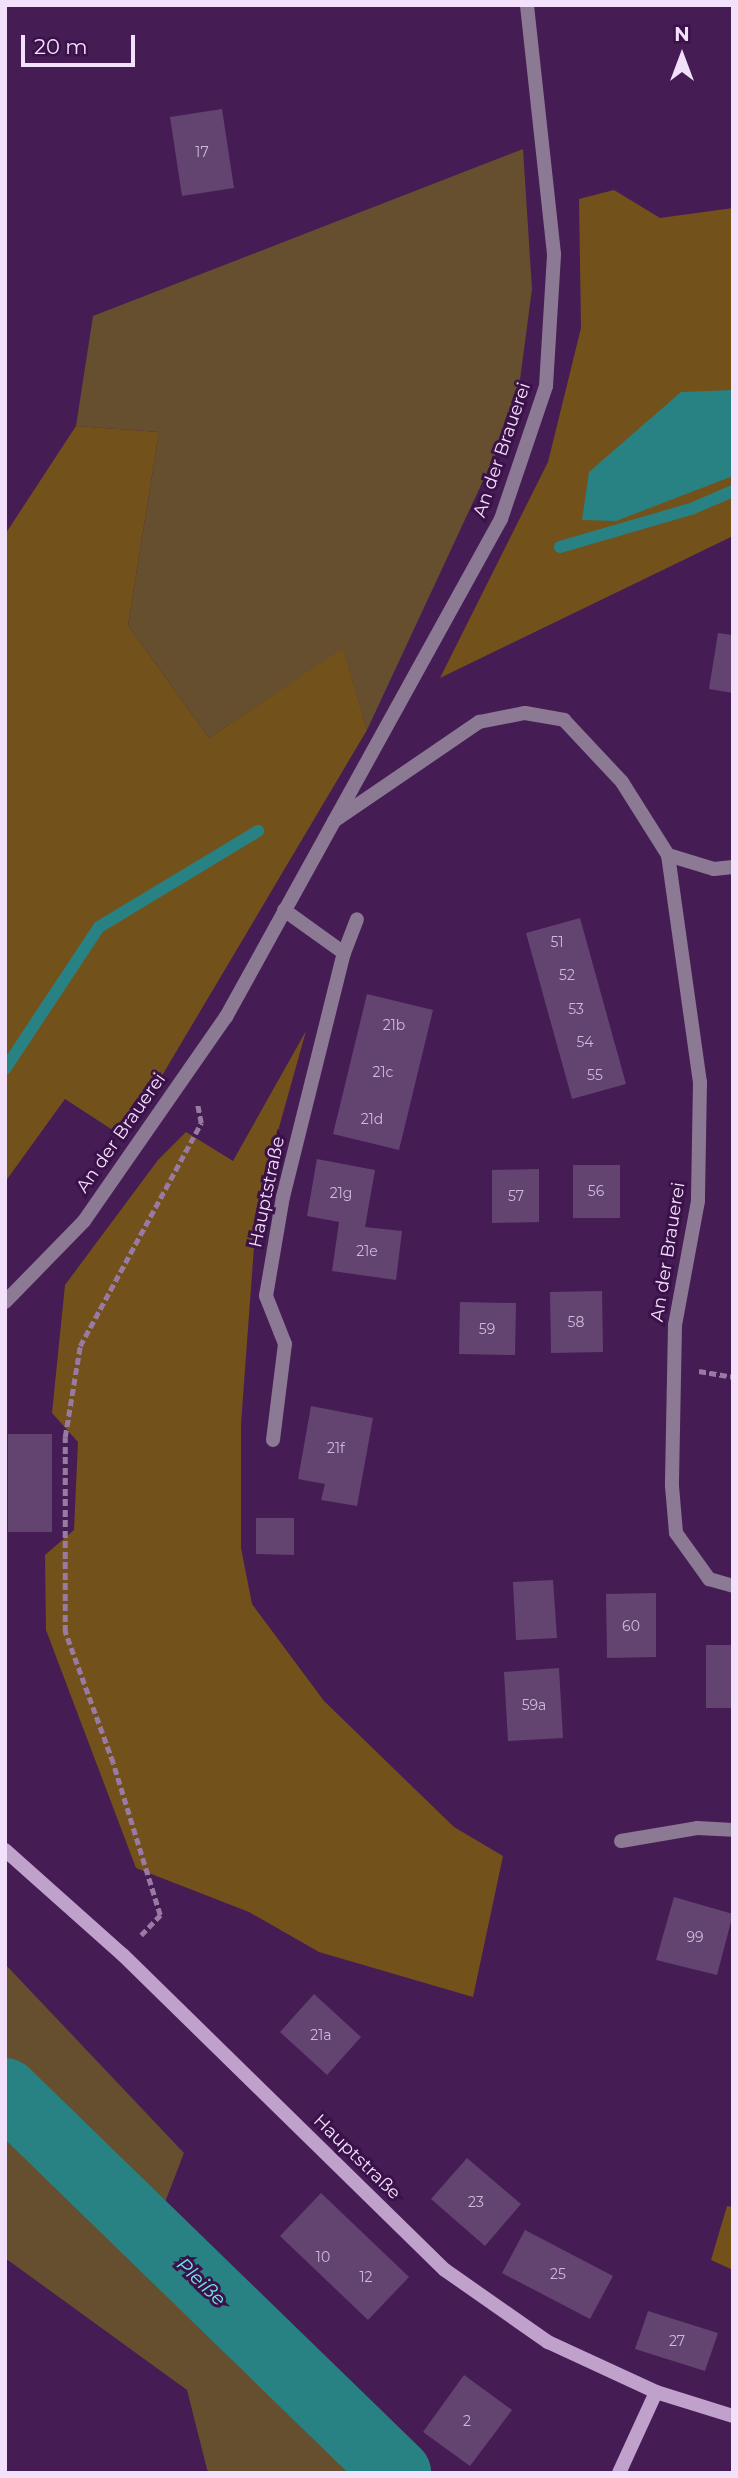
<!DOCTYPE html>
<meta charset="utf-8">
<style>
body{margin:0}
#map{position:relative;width:738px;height:2478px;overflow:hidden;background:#451d54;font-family:Montserrat,sans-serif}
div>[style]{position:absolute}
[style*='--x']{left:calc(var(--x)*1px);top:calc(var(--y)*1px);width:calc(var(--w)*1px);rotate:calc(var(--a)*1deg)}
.green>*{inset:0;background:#654f2e}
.forest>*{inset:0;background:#73511b}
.water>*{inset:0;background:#288283}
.stream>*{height:12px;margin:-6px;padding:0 6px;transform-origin:6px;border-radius:6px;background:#288283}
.river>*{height:68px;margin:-34px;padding:0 34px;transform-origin:34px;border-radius:34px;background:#288283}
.building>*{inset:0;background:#634370}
.path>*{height:4.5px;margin-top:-2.25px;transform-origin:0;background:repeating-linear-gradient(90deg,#987aa3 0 7px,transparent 0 10.5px)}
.street>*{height:14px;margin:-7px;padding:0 7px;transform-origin:7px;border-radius:7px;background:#8c7994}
.secondary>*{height:14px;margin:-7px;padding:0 7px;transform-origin:7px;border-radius:7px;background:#bfa1cc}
span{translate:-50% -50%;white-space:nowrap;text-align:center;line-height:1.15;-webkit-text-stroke:6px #3a1249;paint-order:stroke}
.number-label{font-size:14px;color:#cfb9d8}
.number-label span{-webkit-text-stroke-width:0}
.street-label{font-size:18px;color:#f3e0fb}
.water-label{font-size:19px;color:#6cebeb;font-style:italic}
.frame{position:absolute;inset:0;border:7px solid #f3e0fb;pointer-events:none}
.north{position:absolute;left:647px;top:21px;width:70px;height:70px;-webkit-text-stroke:5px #3a1249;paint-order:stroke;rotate:0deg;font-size:19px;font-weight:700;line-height:28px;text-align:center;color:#f3e0fb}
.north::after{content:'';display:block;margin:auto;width:24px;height:32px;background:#f3e0fb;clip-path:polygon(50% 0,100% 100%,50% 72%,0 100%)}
.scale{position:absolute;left:21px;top:35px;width:114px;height:32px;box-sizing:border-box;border:4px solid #f3e0fb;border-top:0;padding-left:9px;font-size:21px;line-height:24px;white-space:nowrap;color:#f3e0fb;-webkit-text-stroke:5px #3a1249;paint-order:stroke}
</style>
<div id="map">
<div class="green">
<div style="clip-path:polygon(523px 149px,532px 289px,516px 410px,367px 730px,343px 649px,209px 738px,128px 625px,159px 432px,76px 426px,93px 316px)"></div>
<div style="clip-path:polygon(5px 1964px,184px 2153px,157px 2223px,391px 2473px,208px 2473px,187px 2390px,5px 2258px)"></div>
</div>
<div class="forest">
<div style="clip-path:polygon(614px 190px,660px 218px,733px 208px,733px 536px,440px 678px,548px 462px,581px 328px,579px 199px)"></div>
<div style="clip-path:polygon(76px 426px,159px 432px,128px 625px,209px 738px,343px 648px,367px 730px,125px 1138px,65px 1099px,5px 1182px,6px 533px)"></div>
<div style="clip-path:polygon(306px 1031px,257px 1206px,241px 1424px,241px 1548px,252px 1604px,324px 1701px,454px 1827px,503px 1856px,473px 1997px,319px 1952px,249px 1912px,136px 1868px,46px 1630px,45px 1555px,74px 1530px,78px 1442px,52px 1413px,65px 1285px,158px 1160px,186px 1132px,233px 1161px)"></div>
<div style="clip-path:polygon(727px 2206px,733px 2207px,733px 2270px,711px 2260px)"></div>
</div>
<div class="water">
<div style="clip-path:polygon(733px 390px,733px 476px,616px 521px,582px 520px,589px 472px,681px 392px)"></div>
</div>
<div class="stream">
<div style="--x:560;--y:547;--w:136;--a:-16.2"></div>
<div style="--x:691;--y:509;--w:46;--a:-23.2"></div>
<div style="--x:5;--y:1069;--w:170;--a:-56.5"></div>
<div style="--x:99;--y:927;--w:186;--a:-31.1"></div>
</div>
<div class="river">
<div style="--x:5;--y:2092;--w:547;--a:44.18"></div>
</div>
<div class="building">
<div style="clip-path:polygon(222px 109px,234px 188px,182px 196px,170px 117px)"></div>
<div style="clip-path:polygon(718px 633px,733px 635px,733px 693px,709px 689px)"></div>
<div style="clip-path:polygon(580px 918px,626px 1084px,572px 1099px,526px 933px)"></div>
<div style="clip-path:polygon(367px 994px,433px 1010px,399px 1150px,333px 1134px)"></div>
<div style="clip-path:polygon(317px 1159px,375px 1170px,365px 1227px,402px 1231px,396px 1280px,332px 1271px,339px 1222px,307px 1216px)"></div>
<div style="clip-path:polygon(573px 1165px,620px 1165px,620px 1218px,573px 1218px)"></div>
<div style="clip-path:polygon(539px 1169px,539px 1222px,492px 1223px,492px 1170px)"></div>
<div style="clip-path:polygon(602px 1291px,603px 1352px,551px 1353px,550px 1292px)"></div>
<div style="clip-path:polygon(460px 1302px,516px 1303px,515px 1355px,459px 1354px)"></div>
<div style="clip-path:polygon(311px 1406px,373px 1418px,357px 1506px,321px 1500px,325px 1484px,298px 1479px)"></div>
<div style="clip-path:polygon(8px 1434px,52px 1434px,52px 1532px,8px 1532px)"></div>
<div style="clip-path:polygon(256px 1518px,294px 1518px,294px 1555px,256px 1554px)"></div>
<div style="clip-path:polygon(553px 1580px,557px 1638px,516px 1640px,513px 1582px)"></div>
<div style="clip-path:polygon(656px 1593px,656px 1657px,607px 1658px,606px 1594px)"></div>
<div style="clip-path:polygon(706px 1645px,733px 1645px,733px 1708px,706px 1708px)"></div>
<div style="clip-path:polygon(559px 1668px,563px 1738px,508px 1741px,504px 1672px)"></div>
<div style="clip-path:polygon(674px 1897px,733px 1914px,717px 1975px,656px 1960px)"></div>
<div style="clip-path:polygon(314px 1994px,361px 2037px,327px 2075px,280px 2032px)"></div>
<div style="clip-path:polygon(467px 2158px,521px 2204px,485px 2246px,431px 2199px)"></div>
<div style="clip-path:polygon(321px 2193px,409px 2277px,368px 2320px,280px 2236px)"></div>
<div style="clip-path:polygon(525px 2230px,613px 2276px,590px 2319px,502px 2273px)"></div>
<div style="clip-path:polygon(648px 2311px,718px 2333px,705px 2371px,635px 2349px)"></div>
<div style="clip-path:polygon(464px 2375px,512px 2410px,470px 2466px,423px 2432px)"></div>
</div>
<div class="path">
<div style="--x:699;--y:1371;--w:35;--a:10"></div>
<div style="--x:141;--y:1935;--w:28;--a:-46"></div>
<div style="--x:160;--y:1915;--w:159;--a:-107.2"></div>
<div style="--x:113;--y:1763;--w:140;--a:-110.1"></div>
<div style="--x:65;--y:1632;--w:195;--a:-90"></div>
<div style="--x:65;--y:1437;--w:92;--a:-80.6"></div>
<div style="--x:80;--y:1346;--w:254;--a:-61.5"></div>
<div style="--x:201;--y:1123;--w:20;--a:-101"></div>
</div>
<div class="street">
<div style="--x:334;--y:821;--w:176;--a:-34.3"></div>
<div style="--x:479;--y:722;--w:47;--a:-11.1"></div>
<div style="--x:525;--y:713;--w:40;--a:10"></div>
<div style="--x:564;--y:720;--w:85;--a:46.9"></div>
<div style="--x:622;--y:782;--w:86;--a:57.8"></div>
<div style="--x:668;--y:855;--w:229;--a:82"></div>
<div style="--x:700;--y:1082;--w:119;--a:91"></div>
<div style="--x:698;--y:1201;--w:126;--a:100.5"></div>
<div style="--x:675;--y:1325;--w:161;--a:91.1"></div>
<div style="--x:672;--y:1486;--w:47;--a:85.1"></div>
<div style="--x:676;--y:1533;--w:57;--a:54.3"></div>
<div style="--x:709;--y:1579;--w:25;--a:16"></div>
<div style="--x:668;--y:855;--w:48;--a:16.9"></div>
<div style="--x:714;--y:869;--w:19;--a:-6"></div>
<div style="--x:284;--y:910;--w:74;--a:35.6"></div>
<div style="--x:5;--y:1302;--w:113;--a:-45.7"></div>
<div style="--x:84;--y:1221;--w:249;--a:-55.2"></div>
<div style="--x:226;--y:1017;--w:569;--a:-61.09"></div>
<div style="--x:501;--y:519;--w:140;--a:-71.3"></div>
<div style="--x:546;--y:386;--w:132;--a:-86.5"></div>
<div style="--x:554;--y:254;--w:250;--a:-96.2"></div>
<div style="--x:273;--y:1440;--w:97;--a:-82.9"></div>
<div style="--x:285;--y:1344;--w:52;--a:-111.6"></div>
<div style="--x:266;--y:1296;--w:100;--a:-80.3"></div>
<div style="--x:283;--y:1197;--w:252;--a:-76"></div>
<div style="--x:344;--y:953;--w:36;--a:-69"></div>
<div style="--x:621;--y:1841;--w:77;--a:-9.7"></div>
<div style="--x:697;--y:1828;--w:36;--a:3"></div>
</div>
<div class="secondary">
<div style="--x:5;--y:1850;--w:158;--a:41.7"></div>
<div style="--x:123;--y:1955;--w:450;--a:44.4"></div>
<div style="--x:445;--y:2270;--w:126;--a:35"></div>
<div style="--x:548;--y:2342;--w:119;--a:24.8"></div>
<div style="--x:656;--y:2392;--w:81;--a:17.3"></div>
<div style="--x:619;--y:2473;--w:89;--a:-65.4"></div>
</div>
<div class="number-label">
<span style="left:202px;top:152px">17</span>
<span style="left:557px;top:942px">51</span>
<span style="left:567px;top:975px">52</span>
<span style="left:576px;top:1009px">53</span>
<span style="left:394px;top:1025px">21b</span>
<span style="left:585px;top:1042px">54</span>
<span style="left:383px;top:1072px">21c</span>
<span style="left:595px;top:1075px">55</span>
<span style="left:372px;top:1119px">21d</span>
<span style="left:596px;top:1191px">56</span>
<span style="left:341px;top:1193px">21g</span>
<span style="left:516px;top:1196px">57</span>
<span style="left:367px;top:1251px">21e</span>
<span style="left:576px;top:1322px">58</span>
<span style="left:487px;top:1329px">59</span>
<span style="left:336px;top:1448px">21f</span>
<span style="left:631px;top:1626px">60</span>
<span style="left:534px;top:1705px">59a</span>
<span style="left:695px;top:1937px">99</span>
<span style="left:321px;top:2035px">21a</span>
<span style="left:476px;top:2202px">23</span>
<span style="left:323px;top:2257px">10</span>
<span style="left:558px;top:2274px">25</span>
<span style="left:366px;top:2277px">12</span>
<span style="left:677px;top:2341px">27</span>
<span style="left:467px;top:2421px">2</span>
</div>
<div class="street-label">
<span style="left:502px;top:450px;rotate:-71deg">An der Brauerei</span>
<span style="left:121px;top:1133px;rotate:-55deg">An der Brauerei</span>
<span style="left:267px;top:1192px;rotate:-78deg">Hauptstraße</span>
<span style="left:668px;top:1252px;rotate:-81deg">An der Brauerei</span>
<span style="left:357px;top:2157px;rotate:44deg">Hauptstraße</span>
</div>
<div class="water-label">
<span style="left:201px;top:2282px;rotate:44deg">Pleiße</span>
</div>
<div class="frame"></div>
<div class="north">N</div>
<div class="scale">20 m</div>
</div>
